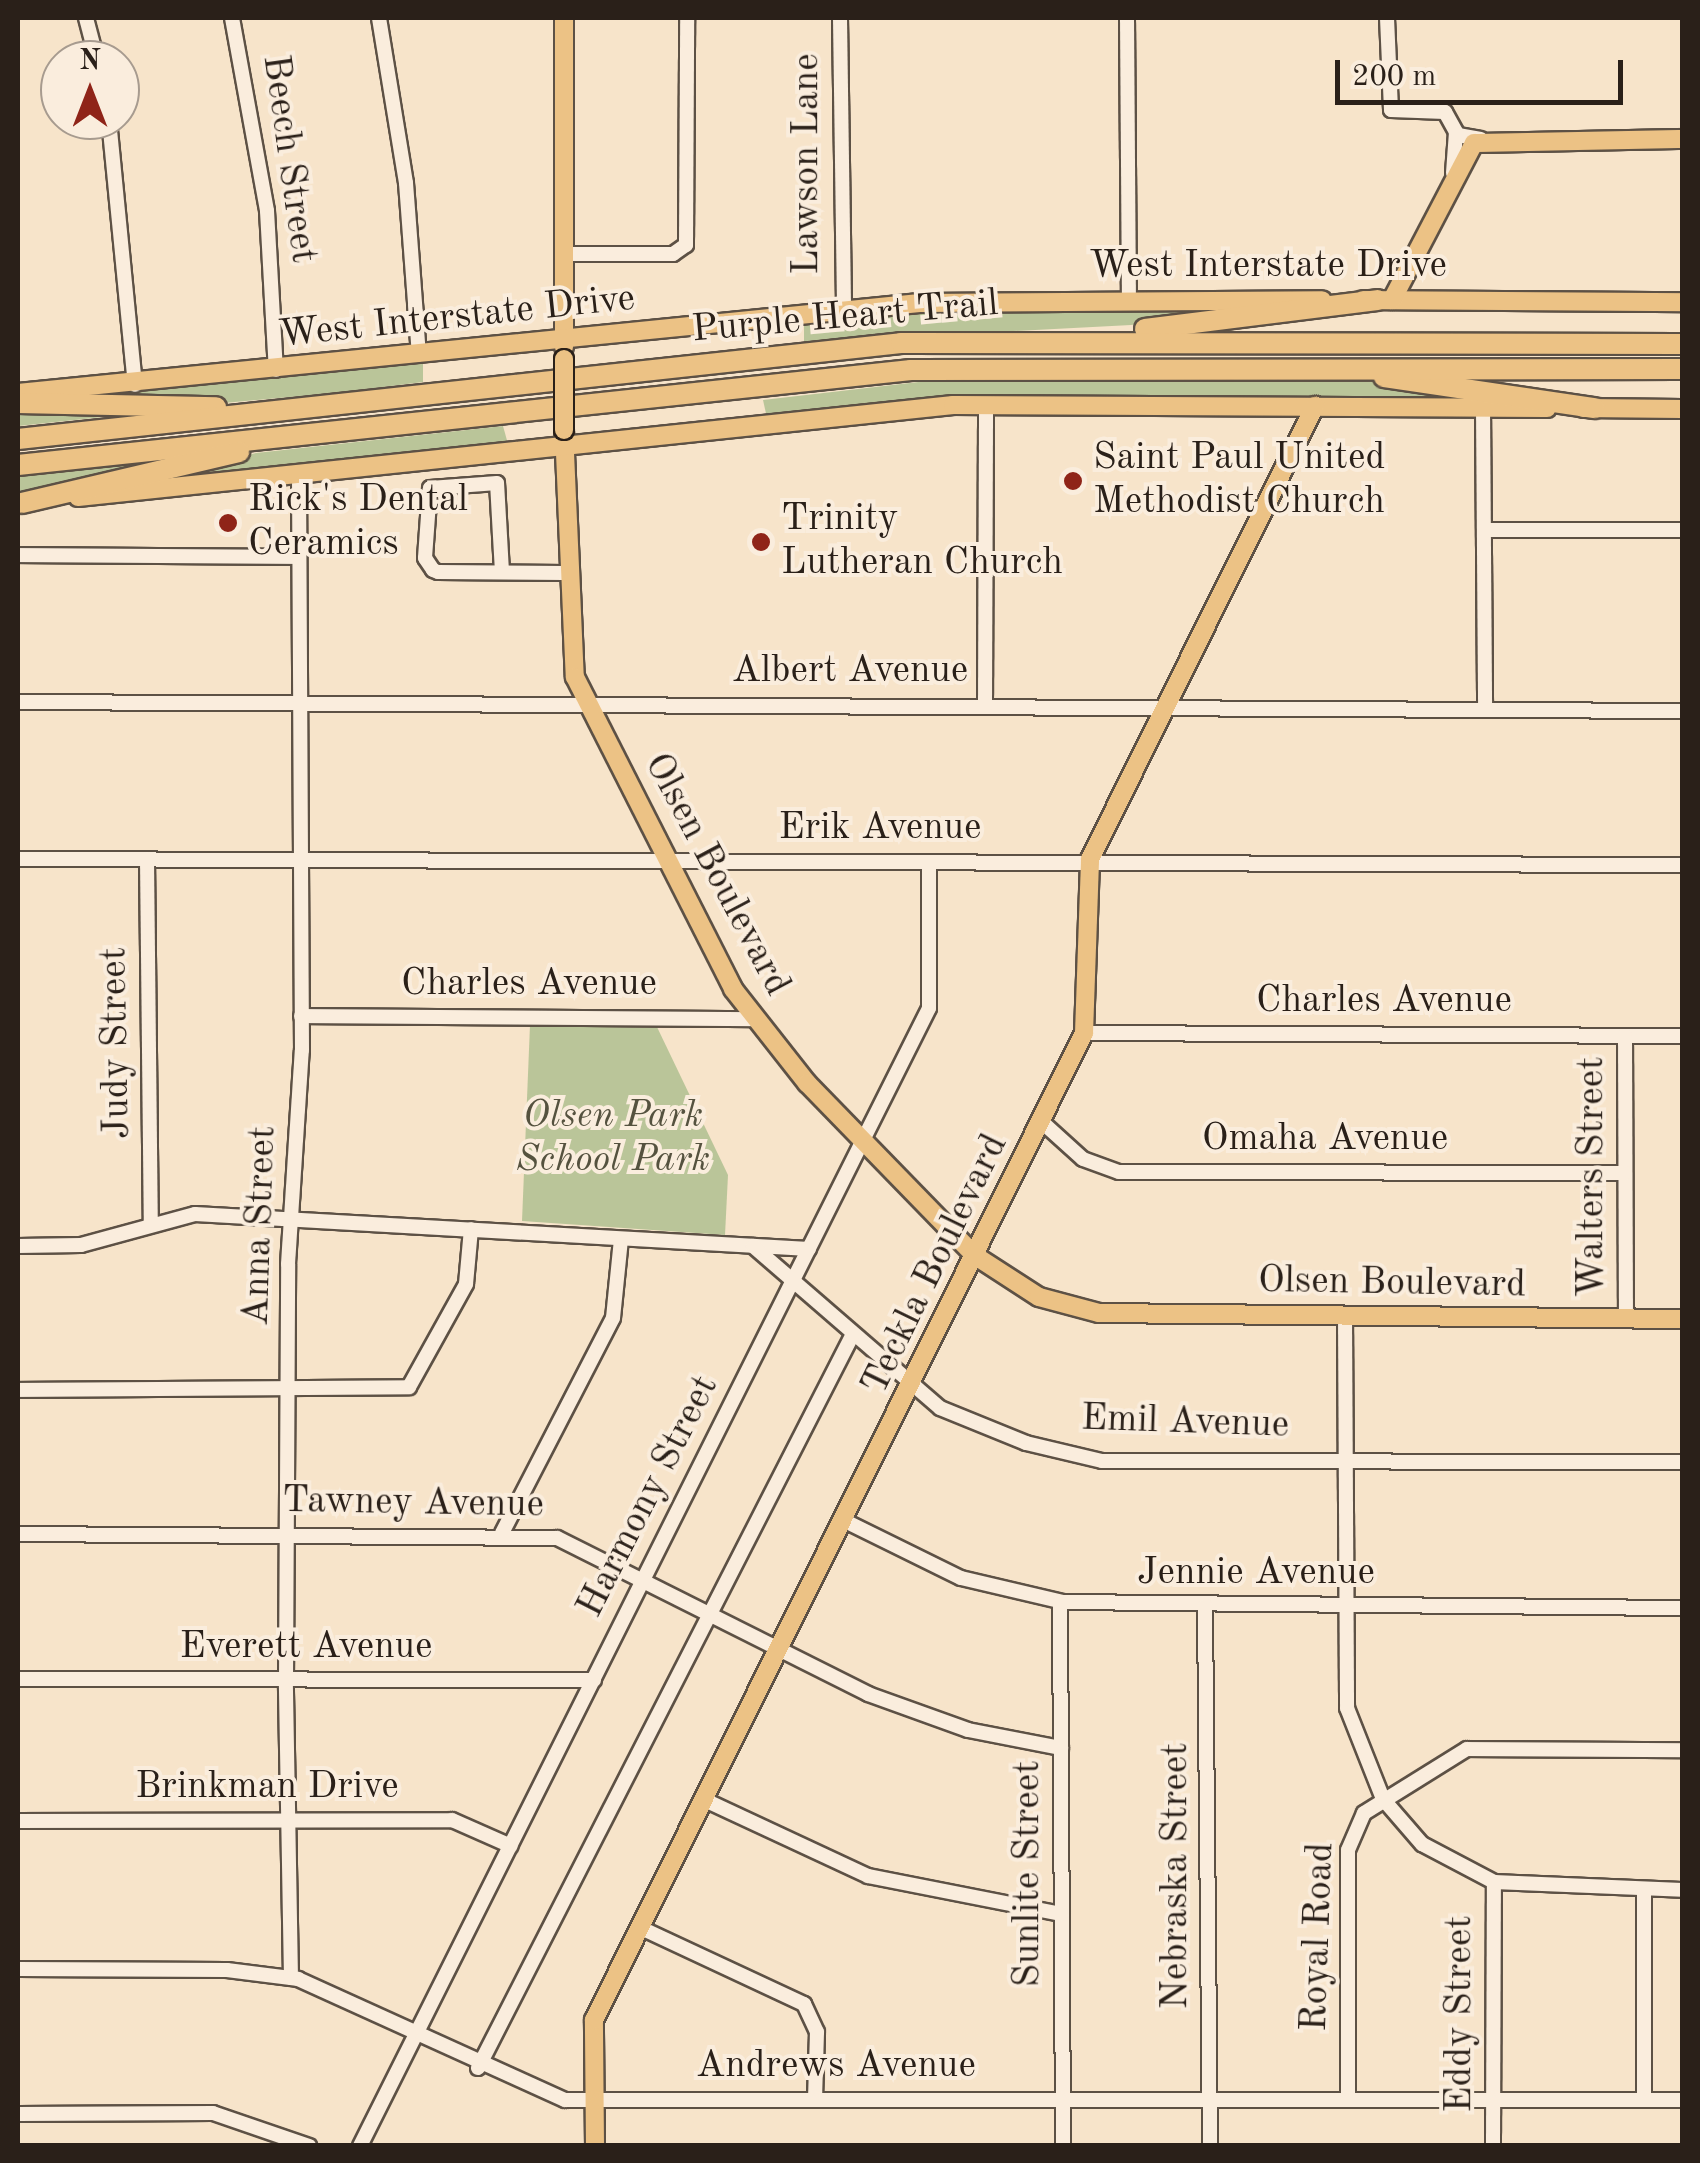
<!DOCTYPE html>
<style>
body{margin:0}
#map{position:relative;width:1700px;height:2163px;overflow:hidden;background:#f7e4ca;font-family:"Old Standard TT",serif}
div>[style]{position:absolute}
[style*='--x']{left:calc(var(--x)*1px);top:calc(var(--y)*1px);width:calc(var(--w)*1px);rotate:calc(var(--a)*1deg)}
.green>*{inset:0;background:#bac599}
.roads{filter:drop-shadow(2px 0 #5d5145) drop-shadow(-2px 0 #5d5145) drop-shadow(0 2px #5d5145) drop-shadow(0 -2px #5d5145)}
.minor>*{height:14px;margin:-7px;padding:0 7px;transform-origin:7px;border-radius:7px;background:#faeddd}
.major>*{height:18px;margin:-9px;padding:0 9px;transform-origin:9px;border-radius:9px;background:#ecc285}
.highway>*{height:20px;margin:-10px;padding:0 10px;transform-origin:10px;border-radius:10px;background:#ecc285}
.bridges{filter:drop-shadow(2px 0 #2a2019) drop-shadow(-2px 0 #2a2019) drop-shadow(0 2px #2a2019) drop-shadow(0 -2px #2a2019)}
.major-bridge>*{height:18px;margin:-9px;padding:0 9px;transform-origin:9px;border-radius:9px;background:#ecc285}
.dots>*{width:28px;height:28px;translate:-50% -50%;box-sizing:border-box;border:5px solid #faeddd;border-radius:50%}
span{translate:-50% -50%;white-space:nowrap;text-align:center;line-height:1.15;-webkit-text-stroke:8px #faeddd;paint-order:stroke}
.street-label{font-size:38px;color:#2a2019}
.poi-label{font-size:38px;color:#2a2019}
.left{translate:0 -50%;text-align:left}
.park-label{font-size:38px;color:#55523f;font-style:italic}
.frame{position:absolute;inset:0;border:20px solid #2a2019;pointer-events:none}
.north{position:absolute;left:40px;top:40px;width:100px;height:100px;box-sizing:border-box;background:#faeddd;border:2px solid #a79b8f;border-radius:50%;rotate:0deg;font-size:28px;font-weight:700;line-height:40px;text-align:center;color:#2a2019}
.north::after{content:'';display:block;margin:auto;width:35px;height:45px;background:#8f2418;clip-path:polygon(50% 0,100% 100%,50% 72%,0 100%)}
.scale{position:absolute;left:1335px;top:60px;width:288px;height:45px;box-sizing:border-box;border:5px solid #2a2019;border-top:0;padding-left:12px;font-size:30px;line-height:35px;white-space:nowrap;color:#2a2019;-webkit-text-stroke:8px #faeddd;paint-order:stroke}
</style>
<div id="map">
<div class="green">
<div style="clip-path:polygon(1270px 305px,1131px 325px,804px 342px,804px 319px,927px 308px)"></div>
<div style="clip-path:polygon(423px 361px,423px 382px,335px 393px,224px 403px,83px 398px)"></div>
<div style="clip-path:polygon(979px 375px,1339px 377px,1497px 401px,767px 418px,763px 400px)"></div>
<div style="clip-path:polygon(18px 407px,122px 415px,18px 426px)"></div>
<div style="clip-path:polygon(503px 426px,508px 444px,122px 488px,256px 453px)"></div>
<div style="clip-path:polygon(172px 460px,18px 498px,18px 477px)"></div>
<div style="clip-path:polygon(530px 1025px,657px 1027px,728px 1175px,725px 1235px,522px 1221px)"></div>
</div>
<div class="roads">
<div class="minor">
<div style="--x:86;--y:18;--w:43;--a:75.3"></div>
<div style="--x:232;--y:18;--w:196;--a:79.7"></div>
<div style="--x:267;--y:211;--w:159;--a:86.8"></div>
<div style="--x:379;--y:18;--w:167;--a:80.7"></div>
<div style="--x:406;--y:183;--w:172;--a:85.7"></div>
<div style="--x:840;--y:18;--w:293;--a:89.2"></div>
<div style="--x:1127;--y:18;--w:281;--a:89.6"></div>
<div style="--x:1387;--y:18;--w:92;--a:87.5"></div>
<div style="--x:1391;--y:110;--w:54;--a:2.1"></div>
<div style="--x:1445;--y:112;--w:26;--a:61"></div>
<div style="--x:1458;--y:135;--w:23;--a:10"></div>
<div style="--x:109;--y:120;--w:266;--a:84.4"></div>
<div style="--x:1453;--y:173;--w:41;--a:-85.8"></div>
<div style="--x:564;--y:254;--w:109;--a:0"></div>
<div style="--x:673;--y:254;--w:16;--a:-35"></div>
<div style="--x:686;--y:245;--w:227;--a:-89.7"></div>
<div style="--x:1483;--y:407;--w:302;--a:89.6"></div>
<div style="--x:1484;--y:530;--w:198;--a:0"></div>
<div style="--x:18;--y:555;--w:281;--a:0.4"></div>
<div style="--x:502;--y:572;--w:89;--a:-93.2"></div>
<div style="--x:497;--y:483;--w:67;--a:175.7"></div>
<div style="--x:430;--y:488;--w:70;--a:94.1"></div>
<div style="--x:425;--y:558;--w:14;--a:56"></div>
<div style="--x:433;--y:570;--w:5;--a:22"></div>
<div style="--x:438;--y:572;--w:126;--a:0.5"></div>
<div style="--x:18;--y:702;--w:1664;--a:0.31"></div>
<div style="--x:985;--y:706;--w:302;--a:-89.8"></div>
<div style="--x:18;--y:859;--w:1664;--a:0.21"></div>
<div style="--x:147;--y:859;--w:366;--a:89.4"></div>
<div style="--x:301;--y:1016;--w:455;--a:0.4"></div>
<div style="--x:1084;--y:1033;--w:598;--a:0.29"></div>
<div style="--x:1625;--y:1036;--w:283;--a:89.8"></div>
<div style="--x:1042;--y:1122;--w:55;--a:42.1"></div>
<div style="--x:1083;--y:1159;--w:38;--a:20"></div>
<div style="--x:1119;--y:1172;--w:506;--a:0.11"></div>
<div style="--x:18;--y:1246;--w:63;--a:-0.9"></div>
<div style="--x:81;--y:1245;--w:118;--a:-15.2"></div>
<div style="--x:195;--y:1214;--w:615;--a:3.26"></div>
<div style="--x:753;--y:1246;--w:247;--a:40.9"></div>
<div style="--x:940;--y:1408;--w:93;--a:22.1"></div>
<div style="--x:1026;--y:1443;--w:78;--a:13.3"></div>
<div style="--x:1102;--y:1461;--w:580;--a:0.1"></div>
<div style="--x:1345;--y:1316;--w:392;--a:89.7"></div>
<div style="--x:1347;--y:1708;--w:98;--a:68.4"></div>
<div style="--x:1383;--y:1799;--w:60;--a:49.1"></div>
<div style="--x:1422;--y:1844;--w:81;--a:27.8"></div>
<div style="--x:1494;--y:1882;--w:188;--a:2.4"></div>
<div style="--x:18;--y:1390;--w:391;--a:-0.4"></div>
<div style="--x:409;--y:1387;--w:118;--a:-61"></div>
<div style="--x:466;--y:1284;--w:55;--a:-84.8"></div>
<div style="--x:845;--y:1521;--w:129;--a:26.2"></div>
<div style="--x:961;--y:1578;--w:105;--a:13.2"></div>
<div style="--x:1063;--y:1602;--w:619;--a:0.56"></div>
<div style="--x:502;--y:1533;--w:242;--a:-62.7"></div>
<div style="--x:613;--y:1318;--w:79;--a:-84.2"></div>
<div style="--x:18;--y:1534;--w:539;--a:0.43"></div>
<div style="--x:557;--y:1538;--w:348;--a:26.6"></div>
<div style="--x:868;--y:1694;--w:106;--a:19.8"></div>
<div style="--x:968;--y:1730;--w:95;--a:11"></div>
<div style="--x:1060;--y:1602;--w:544;--a:89.68"></div>
<div style="--x:1205;--y:1606;--w:540;--a:89.47"></div>
<div style="--x:18;--y:1679;--w:576;--a:0.1"></div>
<div style="--x:705;--y:1800;--w:180;--a:25"></div>
<div style="--x:868;--y:1876;--w:197;--a:11.1"></div>
<div style="--x:18;--y:1821;--w:434;--a:-0.1"></div>
<div style="--x:452;--y:1820;--w:64;--a:23.8"></div>
<div style="--x:1644;--y:1890;--w:210;--a:90"></div>
<div style="--x:641;--y:1928;--w:180;--a:25"></div>
<div style="--x:804;--y:2004;--w:31;--a:65"></div>
<div style="--x:817;--y:2032;--w:67;--a:91.7"></div>
<div style="--x:18;--y:1969;--w:209;--a:0.3"></div>
<div style="--x:227;--y:1970;--w:72;--a:7.2"></div>
<div style="--x:298;--y:1979;--w:293;--a:24.4"></div>
<div style="--x:565;--y:2100;--w:1117;--a:0"></div>
<div style="--x:291;--y:1978;--w:297;--a:-91"></div>
<div style="--x:286;--y:1681;--w:417;--a:-89.7"></div>
<div style="--x:288;--y:1264;--w:214;--a:-86.3"></div>
<div style="--x:302;--y:1050;--w:575;--a:-90.3"></div>
<div style="--x:478;--y:2068;--w:824;--a:-62.94"></div>
<div style="--x:1348;--y:2100;--w:250;--a:-90"></div>
<div style="--x:1348;--y:1850;--w:40;--a:-66.6"></div>
<div style="--x:1364;--y:1813;--w:121;--a:-31.9"></div>
<div style="--x:1467;--y:1749;--w:215;--a:0.3"></div>
<div style="--x:18;--y:2114;--w:195;--a:-0.3"></div>
<div style="--x:213;--y:2113;--w:102;--a:19"></div>
<div style="--x:360;--y:2146;--w:1272;--a:-63.43"></div>
<div style="--x:929;--y:1008;--w:146;--a:-90"></div>
<div style="--x:1493;--y:2146;--w:264;--a:-89.8"></div>
</div>
<div class="major">
<div style="--x:1363;--y:300;--w:319;--a:0.4"></div>
<div style="--x:1392;--y:300;--w:177;--a:-62.4"></div>
<div style="--x:1474;--y:143;--w:208;--a:-1.1"></div>
<div style="--x:564;--y:347;--w:329;--a:-90"></div>
<div style="--x:18;--y:393;--w:906;--a:-5.7"></div>
<div style="--x:920;--y:303;--w:402;--a:-0.4"></div>
<div style="--x:1583;--y:408;--w:99;--a:0.6"></div>
<div style="--x:564;--y:430;--w:247;--a:87.5"></div>
<div style="--x:575;--y:677;--w:350;--a:63.1"></div>
<div style="--x:733;--y:989;--w:120;--a:51.8"></div>
<div style="--x:807;--y:1083;--w:240;--a:45.8"></div>
<div style="--x:974;--y:1255;--w:77;--a:32.9"></div>
<div style="--x:1039;--y:1297;--w:62;--a:14.9"></div>
<div style="--x:1099;--y:1313;--w:583;--a:0.59"></div>
<div style="--x:78;--y:497;--w:880;--a:-6"></div>
<div style="--x:953;--y:405;--w:594;--a:0.29"></div>
<div style="--x:595;--y:2146;--w:126;--a:-90.5"></div>
<div style="--x:594;--y:2020;--w:1102;--a:-63.6"></div>
<div style="--x:1084;--y:1033;--w:174;--a:-88"></div>
<div style="--x:1090;--y:859;--w:506;--a:-63.59"></div>
</div>
<div class="highway">
<div style="--x:1145;--y:329;--w:234;--a:-7.1"></div>
<div style="--x:1384;--y:377;--w:213;--a:8.4"></div>
<div style="--x:18;--y:403;--w:198;--a:1.2"></div>
<div style="--x:18;--y:439;--w:888;--a:-6.2"></div>
<div style="--x:901;--y:343;--w:781;--a:0.07"></div>
<div style="--x:18;--y:465;--w:898;--a:-6.07"></div>
<div style="--x:911;--y:370;--w:771;--a:-0.07"></div>
<div style="--x:22;--y:503;--w:223;--a:-13.2"></div>
</div>
</div>
<div class="bridges">
<div class="major-bridge">
<div style="--x:564;--y:430;--w:71;--a:-90"></div>
</div>
</div>
<div class="dots">
<div style="left:1073px;top:481px;background:#8f2418"></div>
<div style="left:228px;top:523px;background:#8f2418"></div>
<div style="left:761px;top:542px;background:#8f2418"></div>
</div>
<div class="street-label">
<span style="left:288px;top:159px;rotate:82deg">Beech Street</span>
<span style="left:808px;top:164px;rotate:-90deg">Lawson Lane</span>
<span style="left:1268px;top:267px">West Interstate Drive</span>
<span style="left:457px;top:318px;rotate:-6deg">West Interstate Drive</span>
<span style="left:845px;top:318px;rotate:-5deg">Purple Heart Trail</span>
<span style="left:850px;top:672px">Albert Avenue</span>
<span style="left:880px;top:829px">Erik Avenue</span>
<span style="left:716px;top:875px;rotate:62deg">Olsen Boulevard</span>
<span style="left:529px;top:985px">Charles Avenue</span>
<span style="left:1384px;top:1002px">Charles Avenue</span>
<span style="left:117px;top:1043px;rotate:-91deg">Judy Street</span>
<span style="left:1325px;top:1140px">Omaha Avenue</span>
<span style="left:1593px;top:1177px;rotate:-90deg">Walters Street</span>
<span style="left:261px;top:1226px;rotate:-88deg">Anna Street</span>
<span style="left:936px;top:1265px;rotate:-64deg">Teckla Boulevard</span>
<span style="left:1392px;top:1284px;rotate:1deg">Olsen Boulevard</span>
<span style="left:1185px;top:1423px;rotate:2deg">Emil Avenue</span>
<span style="left:649px;top:1497px;rotate:-63deg">Harmony Street</span>
<span style="left:413px;top:1504px;rotate:1deg">Tawney Avenue</span>
<span style="left:1256px;top:1574px">Jennie Avenue</span>
<span style="left:306px;top:1648px">Everett Avenue</span>
<span style="left:267px;top:1788px">Brinkman Drive</span>
<span style="left:1029px;top:1874px;rotate:-90deg">Sunlite Street</span>
<span style="left:1177px;top:1876px;rotate:-90deg">Nebraska Street</span>
<span style="left:1319px;top:1937px;rotate:-88deg">Royal Road</span>
<span style="left:1461px;top:2014px;rotate:-90deg">Eddy Street</span>
<span style="left:836px;top:2067px">Andrews Avenue</span>
</div>
<div class="poi-label">
<span class="left" style="left:1093px;top:481px">Saint Paul United<br>Methodist Church</span>
<span class="left" style="left:248px;top:523px">Rick's Dental<br>Ceramics</span>
<span class="left" style="left:781px;top:542px">Trinity<br>Lutheran Church</span>
</div>
<div class="park-label">
<span style="left:613px;top:1139px">Olsen Park<br>School Park</span>
</div>
<div class="frame"></div>
<div class="north">N</div>
<div class="scale">200 m</div>
</div>
